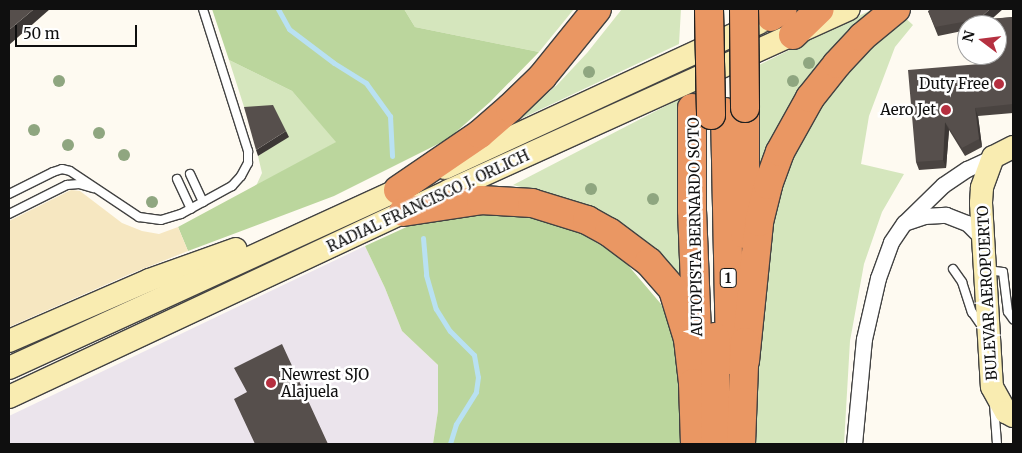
<!DOCTYPE html>
<style>
body{margin:0}
#map{position:relative;width:1022px;height:453px;overflow:hidden;background:#fefaf1;font-family:Merriweather,serif}
div>[style]{position:absolute}
[style*='--x']{left:calc(var(--x)*1px);top:calc(var(--y)*1px);width:calc(var(--w)*1px);rotate:calc(var(--a)*1deg)}
.industrial>*{inset:0;background:#ebe4ec}
.green>*{inset:0;background:#d5e6bd}
.forest>*{inset:0;background:#bbd69d}
.sand>*{inset:0;background:#f6e7c1}
.stream>*{height:5px;margin:-2.5px;padding:0 2.5px;transform-origin:2.5px;border-radius:2.5px;background:#b9e1f2}
.roads{filter:drop-shadow(1px 0 #424242) drop-shadow(-1px 0 #424242) drop-shadow(0 1px #424242) drop-shadow(0 -1px #424242)}
.lane>*{height:8px;margin:-4px;padding:0 4px;transform-origin:4px;border-radius:4px;background:#fff}
.street>*{height:15px;margin:-7.5px;padding:0 7.5px;transform-origin:7.5px;border-radius:7.5px;background:#fff}
.secondary>*{height:22px;margin:-11px;padding:0 11px;transform-origin:11px;border-radius:11px;background:#f9ecb1}
.highway>*{height:28px;margin:-14px;padding:0 14px;transform-origin:14px;border-radius:14px;background:#ea9763}
.bridges{filter:drop-shadow(1px 0 #202020) drop-shadow(-1px 0 #202020) drop-shadow(0 1px #202020) drop-shadow(0 -1px #202020)}
.highway-bridge>*{height:28px;margin:-14px;padding:0 14px;transform-origin:14px;border-radius:14px;background:#ea9763}
.trees>*{width:12px;height:12px;margin:-6px;border-radius:50%;background:#8fa680}
.wall>*{inset:0;background:#4a4441}
.shaded-wall>*{inset:0;background:#3c3735}
.building>*{inset:0;background:#564f4c}
.dots>*{width:14px;height:14px;translate:-50% -50%;box-sizing:border-box;border:2px solid #fff;border-radius:50%}
span{translate:-50% -50%;white-space:nowrap;text-align:center;line-height:1.15;-webkit-text-stroke:5px #fff;paint-order:stroke}
.shield-label span{padding:1px 4px;background:#fff;border:1px solid;border-radius:4px;-webkit-text-stroke-width:0}
.shield-label{font-size:14px;color:#0f0f0f;font-weight:700}
.poi-label{font-size:15px;color:#0f0f0f}
.right{translate:-100% -50%;text-align:right}
.left{translate:0 -50%;text-align:left}
.street-label{font-size:15px;color:#0f0f0f}
.frame{position:absolute;inset:0;border:10px solid #0f0f0f;pointer-events:none}
.north{position:absolute;left:957px;top:15px;width:50px;height:50px;box-sizing:border-box;background:#fff;border:1px solid #9f9f9f;border-radius:50%;rotate:285deg;font-size:14px;font-weight:700;line-height:20px;text-align:center;color:#0f0f0f}
.north::after{content:'';display:block;margin:auto;width:18px;height:22px;background:#b53040;clip-path:polygon(50% 0,100% 100%,50% 72%,0 100%)}
.scale{position:absolute;left:15px;top:25px;width:122px;height:22px;box-sizing:border-box;border:2px solid #0f0f0f;border-top:0;padding-left:6px;font-size:15px;line-height:18px;white-space:nowrap;color:#0f0f0f;-webkit-text-stroke:4px #fff;paint-order:stroke}
</style>
<div id="map">
<div class="industrial">
<div style="clip-path:polygon(365px 246px,385px 288px,402px 331px,438px 365px,438px 411px,433px 444px,9px 444px,9px 416px)"></div>
</div>
<div class="green">
<div style="clip-path:polygon(404px 9px,574px 9px,539px 52px,415px 27px)"></div>
<div style="clip-path:polygon(622px 9px,681px 9px,679px 44px,516px 121px,557px 85px,587px 53px)"></div>
<div style="clip-path:polygon(873px 9px,881px 9px,839px 40px,812px 77px,755px 192px,753px 68px)"></div>
<div style="clip-path:polygon(901px 14px,913px 25px,895px 47px,869px 116px,861px 164px,904px 174px,882px 212px,864px 264px,850px 341px,844px 444px,747px 444px,768px 201px,825px 93px)"></div>
<div style="clip-path:polygon(229px 60px,292px 91px,337px 142px,256px 186px,262px 173px,258px 156px,289px 136px,246px 113px)"></div>
<div style="clip-path:polygon(681px 98px,683px 285px,661px 255px,632px 233px,595px 212px,557px 196px,513px 185px)"></div>
</div>
<div class="forest">
<div style="clip-path:polygon(212px 9px,404px 9px,415px 27px,539px 52px,490px 102px,448px 139px,334px 196px,188px 251px,178px 227px,336px 142px,292px 91px,229px 60px)"></div>
<div style="clip-path:polygon(520px 210px,568px 226px,621px 257px,661px 304px,678px 346px,684px 444px,433px 444px,438px 411px,438px 365px,402px 331px,385px 288px,365px 246px,424px 219px)"></div>
</div>
<div class="sand">
<div style="clip-path:polygon(71px 190px,80px 191px,122px 223px,142px 231px,159px 234px,178px 227px,188px 251px,130px 274px,9px 327px,9px 221px)"></div>
</div>
<div class="stream">
<div style="--x:278;--y:9;--w:23;--a:61"></div>
<div style="--x:289;--y:29;--w:56;--a:37.1"></div>
<div style="--x:334;--y:63;--w:38;--a:32"></div>
<div style="--x:366;--y:83;--w:41;--a:54"></div>
<div style="--x:390;--y:116;--w:40;--a:87.1"></div>
<div style="--x:423;--y:238;--w:37;--a:85"></div>
<div style="--x:426;--y:275;--w:35;--a:74"></div>
<div style="--x:436;--y:309;--w:26;--a:58"></div>
<div style="--x:450;--y:331;--w:34;--a:45"></div>
<div style="--x:474;--y:355;--w:22;--a:80"></div>
<div style="--x:478;--y:377;--w:15;--a:98"></div>
<div style="--x:476;--y:392;--w:38;--a:122"></div>
<div style="--x:456;--y:424;--w:21;--a:107"></div>
</div>
<div class="roads">
<div class="lane">
<div style="--x:190;--y:174;--w:31;--a:65"></div>
<div style="--x:177;--y:179;--w:33;--a:65"></div>
<div style="--x:9;--y:194;--w:49;--a:-26.6"></div>
<div style="--x:53;--y:172;--w:9;--a:-18"></div>
<div style="--x:62;--y:169;--w:8;--a:14"></div>
<div style="--x:70;--y:171;--w:83;--a:33.7"></div>
<div style="--x:139;--y:217;--w:22;--a:8"></div>
<div style="--x:161;--y:220;--w:21;--a:-17"></div>
<div style="--x:181;--y:214;--w:58;--a:-28.8"></div>
<div style="--x:232;--y:186;--w:13;--a:-48"></div>
<div style="--x:241;--y:176;--w:15;--a:-62"></div>
<div style="--x:248;--y:163;--w:12;--a:-90"></div>
<div style="--x:248;--y:151;--w:149;--a:-107.6"></div>
<div style="--x:9;--y:214;--w:65;--a:-26.6"></div>
<div style="--x:67;--y:185;--w:12;--a:-5"></div>
<div style="--x:79;--y:184;--w:15;--a:16"></div>
<div style="--x:953;--y:269;--w:16;--a:55"></div>
<div style="--x:962;--y:282;--w:32;--a:72"></div>
<div style="--x:972;--y:312;--w:16;--a:55"></div>
<div style="--x:987;--y:270;--w:16;--a:7"></div>
<div style="--x:1003;--y:272;--w:40;--a:82.9"></div>
<div style="--x:1008;--y:312;--w:9;--a:54"></div>
<div style="--x:994;--y:404;--w:40;--a:85.7"></div>
</div>
<div class="street">
<div style="--x:907;--y:222;--w:18;--a:-19"></div>
<div style="--x:924;--y:216;--w:22;--a:-3"></div>
<div style="--x:946;--y:215;--w:22;--a:21"></div>
<div style="--x:967;--y:223;--w:23;--a:45"></div>
<div style="--x:854;--y:444;--w:105;--a:-84.6"></div>
<div style="--x:864;--y:339;--w:63;--a:-77.1"></div>
<div style="--x:878;--y:278;--w:38;--a:-70"></div>
<div style="--x:891;--y:242;--w:23;--a:-56"></div>
<div style="--x:904;--y:223;--w:54;--a:-44.3"></div>
<div style="--x:943;--y:185;--w:29;--a:-34"></div>
<div style="--x:967;--y:169;--w:29;--a:-25"></div>
</div>
<div class="secondary">
<div style="--x:1013;--y:147;--w:22;--a:153"></div>
<div style="--x:993;--y:157;--w:33;--a:110"></div>
<div style="--x:982;--y:188;--w:15;--a:94"></div>
<div style="--x:981;--y:203;--w:184;--a:86.6"></div>
<div style="--x:992;--y:387;--w:29;--a:61"></div>
<div style="--x:1006;--y:412;--w:8;--a:30"></div>
<div style="--x:445;--y:168;--w:346;--a:-24.8"></div>
<div style="--x:9;--y:341;--w:153;--a:-23.5"></div>
<div style="--x:149;--y:280;--w:92;--a:-19.6"></div>
<div style="--x:9;--y:368;--w:445;--a:-24.6"></div>
<div style="--x:9;--y:397;--w:485;--a:-25.1"></div>
<div style="--x:448;--y:191;--w:440;--a:-24.4"></div>
</div>
<div class="highway">
<div style="--x:771;--y:17;--w:14;--a:-34"></div>
<div style="--x:793;--y:35;--w:37;--a:-44"></div>
<div style="--x:692;--y:108;--w:102;--a:90"></div>
<div style="--x:692;--y:210;--w:122;--a:87.7"></div>
<div style="--x:725;--y:112;--w:248;--a:88.8"></div>
<div style="--x:398;--y:190;--w:99;--a:-34.3"></div>
<div style="--x:480;--y:134;--w:40;--a:-41"></div>
<div style="--x:510;--y:108;--w:45;--a:-44.1"></div>
<div style="--x:542;--y:77;--w:87;--a:-51"></div>
<div style="--x:403;--y:212;--w:79;--a:-8.7"></div>
<div style="--x:481;--y:200;--w:51;--a:3.4"></div>
<div style="--x:532;--y:203;--w:58;--a:17.2"></div>
<div style="--x:587;--y:220;--w:25;--a:29"></div>
<div style="--x:609;--y:232;--w:50;--a:36.9"></div>
<div style="--x:649;--y:262;--w:37;--a:49"></div>
<div style="--x:673;--y:290;--w:51;--a:73"></div>
<div style="--x:688;--y:339;--w:44;--a:83.5"></div>
<div style="--x:693;--y:383;--w:61;--a:88.1"></div>
<div style="--x:745;--y:234;--w:126;--a:-90"></div>
<div style="--x:715;--y:337;--w:107;--a:89.5"></div>
<div style="--x:745;--y:361;--w:140;--a:-84.2"></div>
<div style="--x:759;--y:222;--w:38;--a:-76"></div>
<div style="--x:768;--y:185;--w:35;--a:-70"></div>
<div style="--x:780;--y:152;--w:62;--a:-60.9"></div>
<div style="--x:810;--y:98;--w:43;--a:-51.5"></div>
<div style="--x:837;--y:64;--w:37;--a:-47"></div>
<div style="--x:862;--y:37;--w:44;--a:-39.5"></div>
<div style="--x:741;--y:444;--w:102;--a:-87.8"></div>
</div>
</div>
<div class="bridges">
<div class="highway-bridge">
<div style="--x:709;--y:9;--w:106;--a:88.9"></div>
<div style="--x:744;--y:9;--w:99;--a:89.4"></div>
</div>
</div>
<div class="trees">
<div style="left:809px;top:63px"></div>
<div style="left:589px;top:72px"></div>
<div style="left:59px;top:81px"></div>
<div style="left:793px;top:81px"></div>
<div style="left:34px;top:130px"></div>
<div style="left:99px;top:133px"></div>
<div style="left:68px;top:145px"></div>
<div style="left:124px;top:155px"></div>
<div style="left:591px;top:189px"></div>
<div style="left:653px;top:199px"></div>
<div style="left:152px;top:202px"></div>
</div>
<div class="wall">
<div style="clip-path:polygon(928px 11px,992px 19px,1013px 17px,1013px 113px,978px 116px,982px 147px,965px 156px,949px 130px,946px 168px,919px 170px,916px 162px,980px 64px,997px 25px,967px 25px,967px 30px,938px 36px)"></div>
</div>
<div class="shaded-wall">
<div style="clip-path:polygon(34px 9px,50px 9px,9px 45px,9px 30px)"></div>
<div style="clip-path:polygon(990px 9px,1003px 9px,985px 25px,981px 25px,979px 19px)"></div>
<div style="clip-path:polygon(975px 108px,978px 116px,982px 147px,979px 139px)"></div>
<div style="clip-path:polygon(945px 122px,949px 130px,946px 168px,943px 160px)"></div>
<div style="clip-path:polygon(286px 131px,289px 137px,258px 156px,256px 150px)"></div>
</div>
<div class="building">
<div style="clip-path:polygon(9px 9px,34px 9px,9px 30px)"></div>
<div style="clip-path:polygon(931px 9px,990px 9px,979px 19px,935px 27px,928px 11px)"></div>
<div style="clip-path:polygon(1013px 17px,1013px 104px,975px 108px,979px 139px,962px 148px,945px 122px,943px 160px,916px 162px,908px 70px,980px 64px,979px 55px,997px 55px,997px 25px,977px 25px,976px 20px)"></div>
<div style="clip-path:polygon(273px 105px,286px 131px,256px 150px,244px 107px)"></div>
<div style="clip-path:polygon(282px 344px,328px 444px,255px 444px,234px 399px,247px 392px,234px 368px)"></div>
</div>
<div class="dots">
<div style="left:999px;top:84px;background:#b53040"></div>
<div style="left:946px;top:110px;background:#b53040"></div>
<div style="left:271px;top:383px;background:#b53040"></div>
</div>
<div class="shield-label">
<span style="left:728px;top:278px">1</span>
</div>
<div class="poi-label">
<span class="right" style="left:989px;top:84px">Duty Free</span>
<span class="right" style="left:936px;top:110px">Aero Jet</span>
<span class="left" style="left:281px;top:383px">Newrest SJO<br>Alajuela</span>
</div>
<div class="street-label">
<span style="left:428px;top:201px;rotate:-25deg">RADIAL FRANCISCO J. ORLICH</span>
<span style="left:695px;top:227px;rotate:-91deg">AUTOPISTA BERNARDO SOTO</span>
<span style="left:987px;top:293px;rotate:-93deg">BULEVAR AEROPUERTO</span>
</div>
<div class="frame"></div>
<div class="north">N</div>
<div class="scale">50 m</div>
</div>
